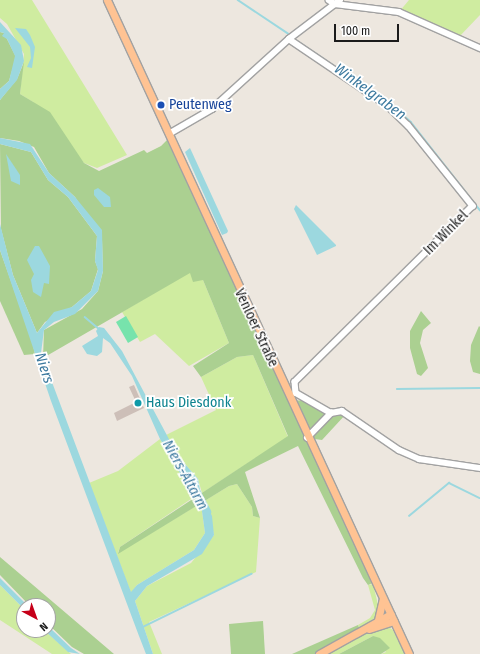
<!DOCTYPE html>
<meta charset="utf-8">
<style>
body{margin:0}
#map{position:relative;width:480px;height:654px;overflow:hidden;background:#ede7df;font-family:"Fira Sans Condensed",sans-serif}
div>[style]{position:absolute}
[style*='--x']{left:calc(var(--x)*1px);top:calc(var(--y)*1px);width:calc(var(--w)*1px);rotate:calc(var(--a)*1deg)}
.grass>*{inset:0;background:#cfeca0}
.forest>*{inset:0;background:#abd091}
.pitch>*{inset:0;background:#77e3ac}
.water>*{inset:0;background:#9cd8df}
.stream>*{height:1.5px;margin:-0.75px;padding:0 0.75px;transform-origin:0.75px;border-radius:0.75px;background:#9cd8df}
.river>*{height:8px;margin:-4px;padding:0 4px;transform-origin:4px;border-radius:4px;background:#9cd8df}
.building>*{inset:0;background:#cdbfb8}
.roads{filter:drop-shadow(1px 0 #a2a2a2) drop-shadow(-1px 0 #a2a2a2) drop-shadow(0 1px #a2a2a2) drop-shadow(0 -1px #a2a2a2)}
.minor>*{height:5.5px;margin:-2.75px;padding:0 2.75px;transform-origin:2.75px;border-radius:2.75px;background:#fff}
.major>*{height:7px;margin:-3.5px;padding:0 3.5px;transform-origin:3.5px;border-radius:3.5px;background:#ffc393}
.dots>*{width:11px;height:11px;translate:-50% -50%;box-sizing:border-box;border:2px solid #fff;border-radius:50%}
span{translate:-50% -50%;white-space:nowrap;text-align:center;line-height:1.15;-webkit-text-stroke:3.5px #fff;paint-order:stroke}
.transit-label{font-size:14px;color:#164399}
.left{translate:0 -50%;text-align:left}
.street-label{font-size:14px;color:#1b1b1b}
.culture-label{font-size:14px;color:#0d838f}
.water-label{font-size:15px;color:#3d7a9f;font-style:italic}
.north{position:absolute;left:16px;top:598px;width:40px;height:40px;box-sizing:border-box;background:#fff;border:1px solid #a4a4a4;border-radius:50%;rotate:139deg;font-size:11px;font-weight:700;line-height:16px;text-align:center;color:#1b1b1b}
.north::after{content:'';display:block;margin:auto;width:14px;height:18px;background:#c60019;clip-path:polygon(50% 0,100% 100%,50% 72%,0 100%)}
.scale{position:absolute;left:334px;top:24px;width:65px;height:18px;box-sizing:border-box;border:2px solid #1b1b1b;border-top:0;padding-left:5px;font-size:12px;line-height:14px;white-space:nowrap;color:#1b1b1b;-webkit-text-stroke:3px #fff;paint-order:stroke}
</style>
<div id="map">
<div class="grass">
<div style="clip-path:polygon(0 0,32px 0,127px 155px,97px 168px,84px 163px,33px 102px,20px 94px,24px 54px,7px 24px,0 18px)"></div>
<div style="clip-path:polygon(409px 0,480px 0,480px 15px,458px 38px,399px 12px)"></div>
<div style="clip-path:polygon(190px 272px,203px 280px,229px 343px,189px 366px,155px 334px,140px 342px,122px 312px)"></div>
<div style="clip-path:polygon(253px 355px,288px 437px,202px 493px,198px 479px,178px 456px,166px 435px,216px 410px,201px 377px,237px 357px)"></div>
<div style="clip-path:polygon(160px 439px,194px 497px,120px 547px,118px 553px,229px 486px,237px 484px,252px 507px,253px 516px,260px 518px,256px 572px,149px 622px,162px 654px,153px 654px,135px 601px,147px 586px,191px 563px,214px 535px,208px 508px,205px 501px,201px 504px,205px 533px,194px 550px,137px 585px,131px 593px,89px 483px,118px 471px)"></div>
<div style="clip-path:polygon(373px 584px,379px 609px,375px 618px,359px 628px,358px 625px,370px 618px,375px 610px,368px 585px)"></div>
<div style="clip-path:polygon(0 585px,24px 609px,24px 630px,44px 630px,71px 654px,52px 654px,0 620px)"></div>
<div style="clip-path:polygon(387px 626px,393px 630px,405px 654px,381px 654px,386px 652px,373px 636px,339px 654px,324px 654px,362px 634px)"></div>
</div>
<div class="forest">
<div style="clip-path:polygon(0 32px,4px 33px,16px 57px,9px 81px,0 89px)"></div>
<div style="clip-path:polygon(24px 62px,20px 94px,50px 112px,84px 163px,99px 171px,144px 150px,147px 153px,161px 146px,167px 140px,290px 401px,307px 400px,346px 414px,322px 440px,307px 438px,375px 582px,368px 585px,363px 578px,298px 446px,245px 472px,260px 518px,253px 516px,252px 507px,237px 484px,229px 486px,118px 554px,120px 547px,288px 436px,253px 355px,237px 357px,201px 377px,193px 366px,229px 343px,203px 280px,193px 282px,190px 273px,43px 358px,44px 330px,82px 309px,98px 291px,103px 271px,102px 240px,75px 197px,49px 173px,34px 147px,19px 141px,0 138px,0 100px,17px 79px)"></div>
<div style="clip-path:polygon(0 144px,31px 152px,48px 180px,68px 197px,97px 236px,95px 261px,98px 269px,91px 291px,72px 307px,45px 322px,37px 333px,13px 275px,1px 229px)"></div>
<div style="clip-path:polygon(0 250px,32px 341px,35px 354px,24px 355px,0 301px)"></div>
<div style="clip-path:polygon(421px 311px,431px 323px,423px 330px,420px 343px,428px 368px,421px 376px,417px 374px,410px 348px,410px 331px)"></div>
<div style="clip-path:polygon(479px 326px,480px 327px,480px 374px,473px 372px,470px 361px,471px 345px)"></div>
<div style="clip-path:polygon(0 557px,33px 585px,114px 654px,84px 654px,72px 647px,48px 624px,48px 606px,30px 606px,0 575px)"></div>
<div style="clip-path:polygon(263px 621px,265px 654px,231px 654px,229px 624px)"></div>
<div style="clip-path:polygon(358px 625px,359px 628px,315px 654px,292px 654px)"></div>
<div style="clip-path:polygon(373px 636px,380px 638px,390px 648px,381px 654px,339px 654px)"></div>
</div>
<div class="pitch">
<div style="clip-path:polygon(126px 316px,138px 337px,128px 343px,116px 322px)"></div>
</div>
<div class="water">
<div style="clip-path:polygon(0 22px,21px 45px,24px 61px,17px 80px,0 100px,0 89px,9px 81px,15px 56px,7px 39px,2px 36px,4px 33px,0 32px)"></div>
<div style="clip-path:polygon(15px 28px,26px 29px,30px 35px,35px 47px,32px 68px,27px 67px,31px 58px,30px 47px)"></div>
<div style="clip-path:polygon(0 138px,30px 144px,49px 173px,75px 197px,102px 230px,103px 271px,98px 291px,75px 314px,54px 322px,44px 330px,41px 353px,131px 592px,137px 585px,194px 550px,205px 533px,201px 504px,205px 501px,212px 516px,214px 535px,202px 554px,147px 586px,135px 601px,153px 654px,146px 654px,139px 636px,51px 401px,0 250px,0 224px,13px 275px,37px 333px,54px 312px,72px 307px,91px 291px,98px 270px,95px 261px,97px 236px,68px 197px,48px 180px,31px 152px,0 144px)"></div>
<div style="clip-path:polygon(190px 148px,228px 231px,227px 233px,222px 235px,185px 152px)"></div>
<div style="clip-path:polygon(6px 154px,20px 175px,20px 185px,11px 181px)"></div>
<div style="clip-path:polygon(98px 188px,110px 197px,111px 207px,104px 207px,94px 195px,94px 190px)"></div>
<div style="clip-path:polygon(296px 205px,336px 245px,336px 246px,317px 255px,294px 209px)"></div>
<div style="clip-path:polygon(35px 246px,39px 246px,50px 266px,49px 284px,44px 283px,41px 297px,33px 292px,31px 280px,34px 274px,27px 260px)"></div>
<div style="clip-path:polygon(99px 327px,104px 328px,122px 351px,178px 456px,198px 479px,201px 496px,194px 497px,160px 439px,132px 376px,110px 343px,103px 338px,102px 352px,97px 356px,87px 354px,82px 346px,98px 336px,96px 331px)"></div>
<div style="clip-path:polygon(0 578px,28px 606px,24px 606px,24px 609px,0 585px)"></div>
<div style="clip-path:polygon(48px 626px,71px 648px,80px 654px,68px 652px,44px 630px,48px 630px)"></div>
</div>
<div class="stream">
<div style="--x:238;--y:0;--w:61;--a:33.7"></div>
<div style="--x:296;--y:40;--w:115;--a:34"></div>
<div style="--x:391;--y:104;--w:27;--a:42"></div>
<div style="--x:411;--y:122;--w:112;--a:51.9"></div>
<div style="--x:85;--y:317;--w:17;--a:40"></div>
<div style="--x:397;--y:389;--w:83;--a:-0.7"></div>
<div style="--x:409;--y:516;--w:52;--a:-39.5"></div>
<div style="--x:449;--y:483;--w:34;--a:26"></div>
<div style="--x:141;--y:628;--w:123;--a:-26.1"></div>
</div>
<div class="river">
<div style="--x:195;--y:489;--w:26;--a:62"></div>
</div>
<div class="building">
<div style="clip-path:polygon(134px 385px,144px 408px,117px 421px,114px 413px,136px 402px,129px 387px)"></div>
</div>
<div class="roads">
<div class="minor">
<div style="--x:329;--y:0;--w:7;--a:34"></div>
<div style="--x:335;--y:4;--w:64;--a:7.1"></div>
<div style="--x:399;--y:12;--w:89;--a:24"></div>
<div style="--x:289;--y:39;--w:120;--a:34.1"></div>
<div style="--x:388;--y:106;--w:28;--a:44"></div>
<div style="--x:408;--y:125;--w:104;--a:51.3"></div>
<div style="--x:473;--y:206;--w:250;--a:135.3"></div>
<div style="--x:295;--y:382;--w:11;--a:85"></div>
<div style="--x:296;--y:393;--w:40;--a:29.7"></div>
<div style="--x:169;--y:134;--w:50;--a:-30.2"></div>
<div style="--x:212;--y:109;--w:104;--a:-42.3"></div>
<div style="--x:289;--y:39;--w:64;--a:-37.4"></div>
<div style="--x:307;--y:438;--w:35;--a:-46"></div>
<div style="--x:331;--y:413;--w:11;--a:-10"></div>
<div style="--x:342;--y:411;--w:69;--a:34.4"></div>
<div style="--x:399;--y:450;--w:22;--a:24"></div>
<div style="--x:419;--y:459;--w:62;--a:8.4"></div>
</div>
<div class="major">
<div style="--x:107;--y:0;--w:720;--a:65.21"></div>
<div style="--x:378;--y:620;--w:22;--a:-77"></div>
<div style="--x:369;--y:629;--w:26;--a:-18"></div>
<div style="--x:319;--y:654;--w:82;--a:-29.1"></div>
</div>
</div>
<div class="dots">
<div style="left:161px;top:105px;background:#1a4fb4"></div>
<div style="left:138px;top:403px;background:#0f9aa8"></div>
</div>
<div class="transit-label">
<span class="left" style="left:169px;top:105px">Peutenweg</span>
</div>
<div class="street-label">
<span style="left:446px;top:233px;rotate:-45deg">Im Winkel</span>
<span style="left:256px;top:328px;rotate:65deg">Venloer Straße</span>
</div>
<div class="culture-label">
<span class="left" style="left:146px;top:403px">Haus Diesdonk</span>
</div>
<div class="water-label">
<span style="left:370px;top:92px;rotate:36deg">Winkelgraben</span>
<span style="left:44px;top:368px;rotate:72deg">Niers</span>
<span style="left:185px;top:475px;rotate:61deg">Niers-Altarm</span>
</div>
<div class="north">N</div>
<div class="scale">100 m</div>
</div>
